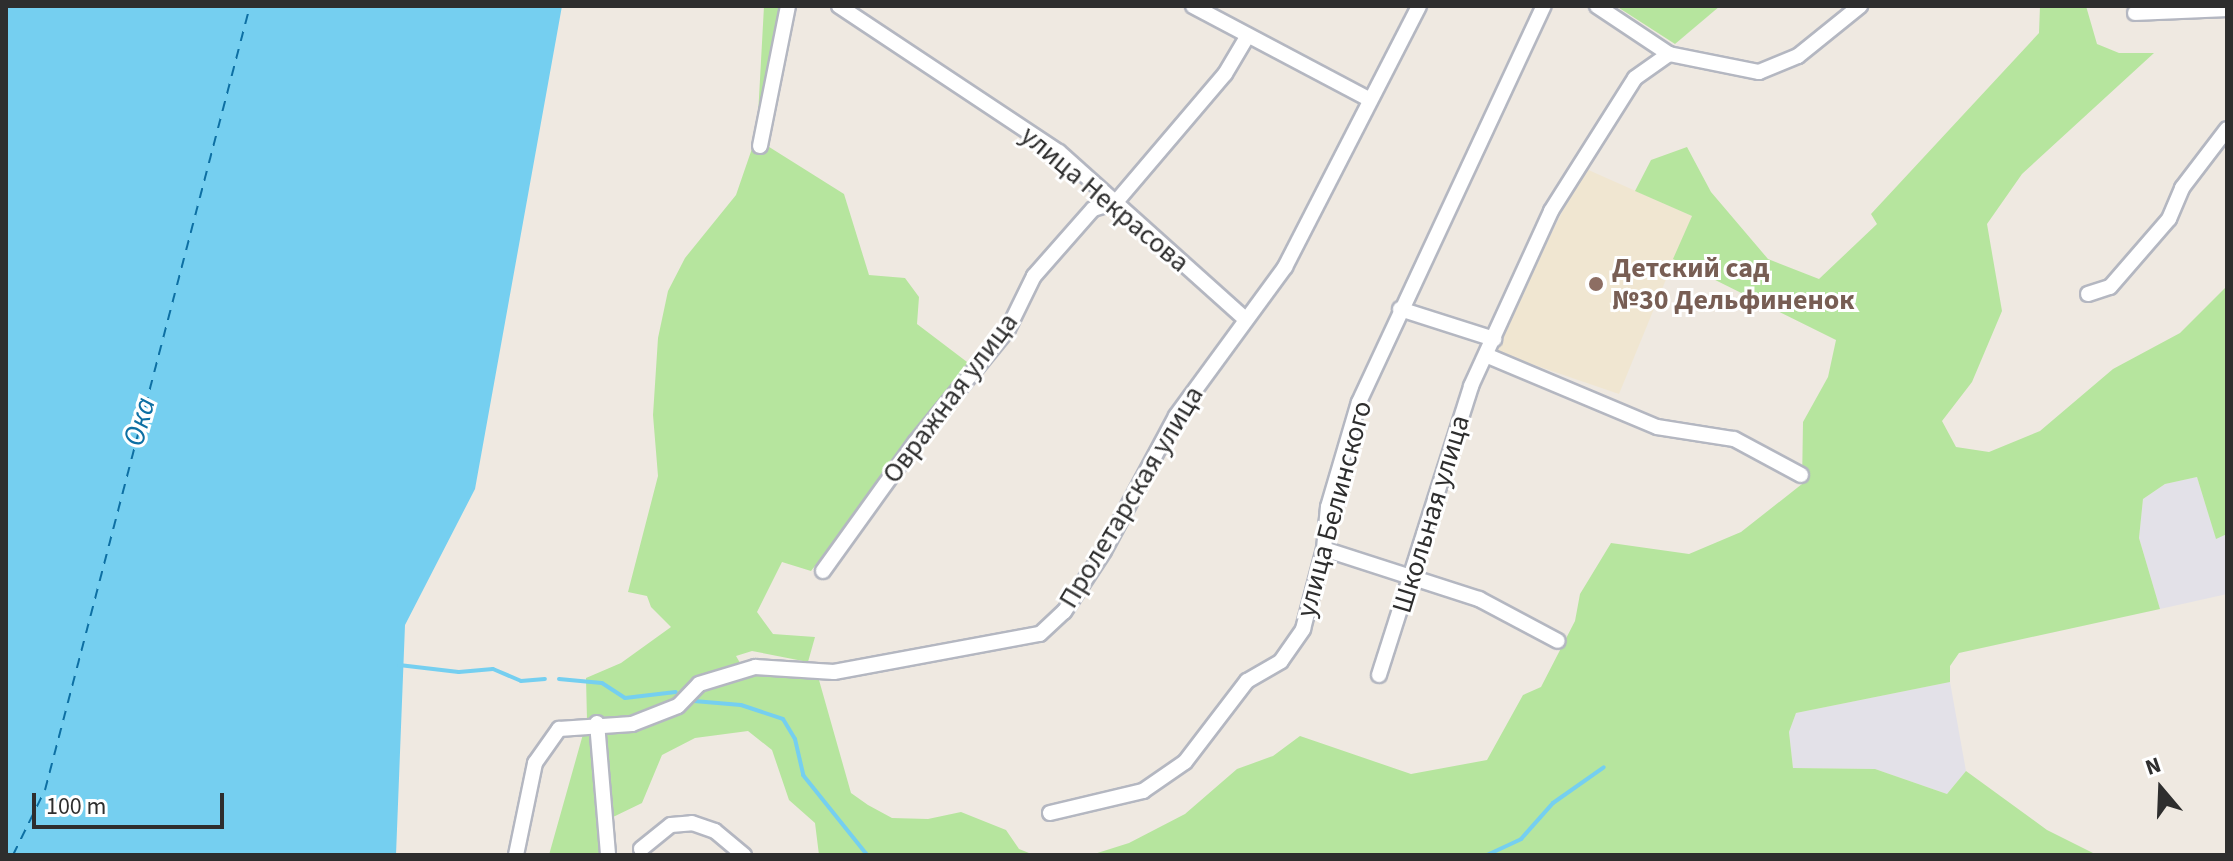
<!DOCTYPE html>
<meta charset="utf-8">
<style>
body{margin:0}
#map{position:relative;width:2233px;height:861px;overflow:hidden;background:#efe9e1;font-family:"Source Sans 3",sans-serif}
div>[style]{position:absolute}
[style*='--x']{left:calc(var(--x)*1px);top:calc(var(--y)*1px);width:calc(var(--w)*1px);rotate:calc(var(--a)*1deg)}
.industrial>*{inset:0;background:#e3e1e8}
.education>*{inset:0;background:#f0e6d1}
.green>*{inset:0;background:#b6e59e}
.water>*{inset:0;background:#75cff0}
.stream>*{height:4px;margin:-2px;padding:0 2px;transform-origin:2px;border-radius:2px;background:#75cff0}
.ferry>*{height:2px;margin-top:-1px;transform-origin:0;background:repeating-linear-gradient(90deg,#0d6fa3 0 10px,transparent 0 18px)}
.roads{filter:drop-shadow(2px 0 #b4b7c1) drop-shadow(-2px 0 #b4b7c1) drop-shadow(0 2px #b4b7c1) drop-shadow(0 -2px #b4b7c1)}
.minor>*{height:14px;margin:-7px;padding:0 7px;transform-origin:7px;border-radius:7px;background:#fff}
.dots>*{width:22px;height:22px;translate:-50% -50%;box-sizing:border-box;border:4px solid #fff;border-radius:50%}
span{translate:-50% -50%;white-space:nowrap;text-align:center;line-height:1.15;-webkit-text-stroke:6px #fff;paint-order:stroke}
.street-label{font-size:28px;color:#2e2e2e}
.education-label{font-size:28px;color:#785e54;font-weight:700}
.left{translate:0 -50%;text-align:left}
.water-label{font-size:30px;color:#0d6fa3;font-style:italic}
.frame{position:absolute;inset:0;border:8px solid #2e2e2e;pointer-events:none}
.north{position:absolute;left:2121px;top:749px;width:80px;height:80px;-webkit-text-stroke:6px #fff;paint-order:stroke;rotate:341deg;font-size:22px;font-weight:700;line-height:32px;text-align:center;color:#2e2e2e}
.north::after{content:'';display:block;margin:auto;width:28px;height:36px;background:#2e2e2e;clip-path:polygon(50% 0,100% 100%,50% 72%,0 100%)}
.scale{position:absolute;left:32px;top:793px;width:192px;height:36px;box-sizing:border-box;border:4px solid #2e2e2e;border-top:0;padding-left:10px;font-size:24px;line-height:28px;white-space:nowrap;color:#2e2e2e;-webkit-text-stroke:6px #fff;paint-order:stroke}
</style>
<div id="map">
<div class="industrial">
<div style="clip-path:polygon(2197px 477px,2216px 538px,2227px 534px,2227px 594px,2160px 609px,2139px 538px,2143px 499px,2165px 484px)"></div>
<div style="clip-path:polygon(1950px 682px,1966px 771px,1947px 794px,1875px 769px,1793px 768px,1789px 732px,1796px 713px)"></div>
</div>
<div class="education">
<div style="clip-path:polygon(1584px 168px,1692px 216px,1619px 394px,1493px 351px)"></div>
</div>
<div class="green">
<div style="clip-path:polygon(764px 6px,782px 6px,758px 140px,844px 194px,869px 275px,905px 278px,919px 297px,917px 324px,971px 365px,811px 571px,782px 562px,757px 612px,773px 634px,815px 637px,808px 662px,752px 651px,736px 656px,743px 668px,819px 680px,851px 793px,868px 805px,892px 818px,928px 819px,961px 812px,1006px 830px,1019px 849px,1034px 855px,819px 855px,815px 823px,789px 800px,772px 750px,748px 731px,695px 738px,662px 755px,642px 803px,611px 818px,603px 855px,549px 855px,587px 720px,586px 678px,621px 663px,671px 627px,651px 607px,647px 596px,628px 592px,658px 476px,653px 415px,658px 338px,668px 291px,685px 258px,736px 195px,757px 134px)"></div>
<div style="clip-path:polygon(1616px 6px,1720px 6px,1675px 44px)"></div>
<div style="clip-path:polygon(2040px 6px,2086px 6px,2097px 44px,2119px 53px,2154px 53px,2022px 174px,1987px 224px,2002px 311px,1972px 382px,1942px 421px,1956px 447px,1989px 452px,2040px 431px,2113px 369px,2180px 333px,2227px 286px,2227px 534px,2216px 539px,2197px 477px,2165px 484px,2143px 499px,2139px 538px,2160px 609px,1959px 653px,1950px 666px,1950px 682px,1796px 713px,1789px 732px,1793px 768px,1875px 769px,1947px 794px,1966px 771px,2047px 830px,2097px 855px,1091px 855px,1129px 843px,1185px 814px,1237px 769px,1273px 756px,1300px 736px,1411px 774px,1487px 760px,1523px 695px,1541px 687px,1575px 621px,1580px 594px,1611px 543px,1689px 554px,1741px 532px,1802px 484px,1803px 422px,1828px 377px,1836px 340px,1673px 259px,1692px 216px,1635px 191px,1651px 160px,1687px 147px,1711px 192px,1768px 259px,1819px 279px,1877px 224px,1871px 214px,2039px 33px)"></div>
</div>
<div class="water">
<div style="clip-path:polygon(6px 6px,562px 6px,475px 489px,405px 625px,396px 855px,6px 855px)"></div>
</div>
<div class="stream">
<div style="--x:399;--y:665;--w:60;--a:6.7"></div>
<div style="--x:459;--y:672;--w:34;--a:-5"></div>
<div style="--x:493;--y:669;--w:30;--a:23"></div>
<div style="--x:521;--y:681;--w:24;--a:-5"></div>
<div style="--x:559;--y:679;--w:43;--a:5.3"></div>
<div style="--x:602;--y:683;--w:27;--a:33"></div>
<div style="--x:625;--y:698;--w:51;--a:-6.7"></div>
<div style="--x:694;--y:701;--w:47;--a:4.9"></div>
<div style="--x:741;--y:705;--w:44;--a:18.4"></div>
<div style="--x:783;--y:719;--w:23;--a:59"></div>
<div style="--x:795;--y:739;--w:37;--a:77"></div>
<div style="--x:803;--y:775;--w:102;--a:51.3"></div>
<div style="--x:1487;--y:855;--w:38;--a:-25"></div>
<div style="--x:1521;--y:839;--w:48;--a:-48.4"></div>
<div style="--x:1553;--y:803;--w:62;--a:-35.2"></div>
</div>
<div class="ferry">
<div style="--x:13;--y:855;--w:72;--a:-63.8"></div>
<div style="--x:45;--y:790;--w:810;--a:-75.35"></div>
</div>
<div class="roads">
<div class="minor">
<div style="--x:839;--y:6;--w:264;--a:33.6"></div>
<div style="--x:1059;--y:152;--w:251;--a:41.9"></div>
<div style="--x:1193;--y:6;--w:199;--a:27.9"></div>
<div style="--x:1597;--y:6;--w:87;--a:33.7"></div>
<div style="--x:2135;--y:13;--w:92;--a:-2.5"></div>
<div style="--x:760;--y:146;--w:143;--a:-78.7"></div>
<div style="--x:2088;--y:294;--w:23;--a:-18"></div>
<div style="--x:2110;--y:287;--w:90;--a:-49.1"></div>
<div style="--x:2169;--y:219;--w:34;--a:-67"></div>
<div style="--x:2182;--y:188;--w:74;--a:-52.7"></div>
<div style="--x:1400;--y:309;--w:99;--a:17.7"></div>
<div style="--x:1488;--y:356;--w:183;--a:22.8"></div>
<div style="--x:1657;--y:427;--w:78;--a:8.9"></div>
<div style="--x:1734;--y:439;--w:76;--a:28.2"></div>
<div style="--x:1324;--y:549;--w:163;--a:17.9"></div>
<div style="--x:1479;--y:599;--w:89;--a:28"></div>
<div style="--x:823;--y:571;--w:158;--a:-54.3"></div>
<div style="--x:915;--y:443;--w:147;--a:-50.8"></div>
<div style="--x:1008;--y:329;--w:59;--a:-63.9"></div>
<div style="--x:1034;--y:276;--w:89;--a:-48.6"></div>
<div style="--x:1093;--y:209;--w:24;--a:-17"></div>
<div style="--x:1116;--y:202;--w:168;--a:-49.6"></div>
<div style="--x:1225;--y:74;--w:43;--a:-59.3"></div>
<div style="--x:1379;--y:675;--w:303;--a:-72.3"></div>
<div style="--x:1471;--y:386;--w:192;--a:-65.4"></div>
<div style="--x:1551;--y:211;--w:157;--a:-57.7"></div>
<div style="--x:1635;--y:78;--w:42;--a:-35.2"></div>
<div style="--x:1669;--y:54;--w:92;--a:11.3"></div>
<div style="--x:1759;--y:72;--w:42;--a:-22.3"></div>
<div style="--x:1798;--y:56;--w:80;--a:-38.9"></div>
<div style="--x:597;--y:723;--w:132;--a:85.2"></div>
<div style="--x:1050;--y:813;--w:96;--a:-13.3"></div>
<div style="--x:1143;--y:791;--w:51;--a:-34.6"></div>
<div style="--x:1185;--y:762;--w:102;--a:-52.6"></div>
<div style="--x:1247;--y:681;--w:39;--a:-30"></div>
<div style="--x:1281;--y:661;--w:39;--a:-55"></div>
<div style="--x:1303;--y:629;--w:83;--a:-75.3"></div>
<div style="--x:1324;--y:549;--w:42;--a:-84.6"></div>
<div style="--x:1328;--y:507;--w:109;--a:-73.6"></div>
<div style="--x:1359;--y:402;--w:437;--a:-65"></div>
<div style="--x:641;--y:849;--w:38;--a:-39"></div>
<div style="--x:671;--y:825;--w:21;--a:-5"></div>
<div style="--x:692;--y:823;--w:24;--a:19"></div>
<div style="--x:715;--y:831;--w:38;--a:40"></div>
<div style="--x:516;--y:855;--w:94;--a:-78.3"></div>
<div style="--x:535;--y:763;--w:42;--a:-54.8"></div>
<div style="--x:559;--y:729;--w:73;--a:-3.9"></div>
<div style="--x:632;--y:724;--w:49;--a:-21.4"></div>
<div style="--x:678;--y:706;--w:30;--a:-46"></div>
<div style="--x:699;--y:684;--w:59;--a:-16.9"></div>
<div style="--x:755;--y:667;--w:79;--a:3.6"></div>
<div style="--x:834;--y:672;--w:209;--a:-10.5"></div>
<div style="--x:1040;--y:634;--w:33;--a:-43"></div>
<div style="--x:1064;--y:612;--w:73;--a:-56.7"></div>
<div style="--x:1104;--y:551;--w:153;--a:-61.9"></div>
<div style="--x:1176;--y:416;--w:185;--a:-53.8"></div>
<div style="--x:1285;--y:267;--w:293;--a:-62.8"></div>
</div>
</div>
<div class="dots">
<div style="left:1596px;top:284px;background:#8d6e63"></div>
</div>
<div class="street-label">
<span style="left:1105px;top:199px;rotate:40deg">улица Некрасова</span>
<span style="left:950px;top:398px;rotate:-53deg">Овражная улица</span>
<span style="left:1131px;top:497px;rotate:-59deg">Пролетарская улица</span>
<span style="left:1334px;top:509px;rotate:-75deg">улица Белинского</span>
<span style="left:1431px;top:514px;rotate:-73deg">Школьная улица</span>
</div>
<div class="education-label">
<span class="left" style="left:1612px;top:284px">Детский сад<br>№30 Дельфиненок</span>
</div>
<div class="water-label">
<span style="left:140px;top:422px;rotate:-74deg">Ока</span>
</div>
<div class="frame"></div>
<div class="north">N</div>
<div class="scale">100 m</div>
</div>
